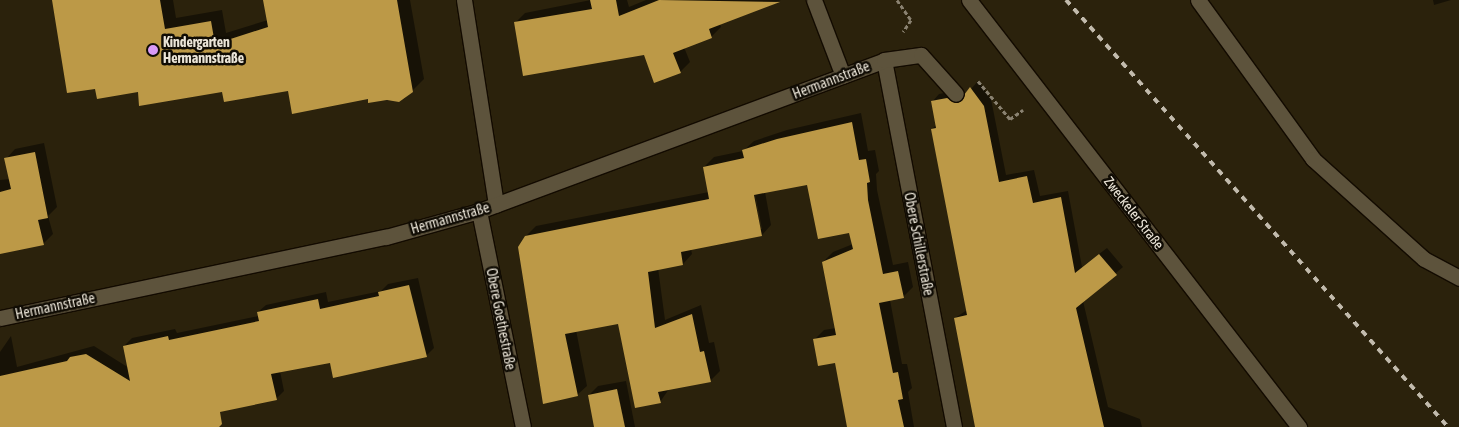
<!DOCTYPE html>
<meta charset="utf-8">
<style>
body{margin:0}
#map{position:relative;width:1459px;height:427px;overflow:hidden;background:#2b220c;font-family:"Asap Condensed",sans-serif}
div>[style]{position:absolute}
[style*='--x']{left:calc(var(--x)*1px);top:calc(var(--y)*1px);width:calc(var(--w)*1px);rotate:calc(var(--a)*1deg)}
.shadow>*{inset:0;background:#0007}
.building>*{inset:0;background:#bc9947}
.path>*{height:3px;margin-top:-1.5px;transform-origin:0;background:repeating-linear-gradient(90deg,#8a8271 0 4px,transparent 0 6.5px)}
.roads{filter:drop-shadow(1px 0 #130b00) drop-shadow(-1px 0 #130b00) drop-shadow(0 1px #130b00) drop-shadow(0 -1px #130b00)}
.minor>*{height:15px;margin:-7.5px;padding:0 7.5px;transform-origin:7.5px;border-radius:7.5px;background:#5d533c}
.rail>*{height:4px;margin-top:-2px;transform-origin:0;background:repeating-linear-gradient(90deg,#c2bbad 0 6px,transparent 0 12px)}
.dots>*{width:14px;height:14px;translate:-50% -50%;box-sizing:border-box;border:2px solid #100c04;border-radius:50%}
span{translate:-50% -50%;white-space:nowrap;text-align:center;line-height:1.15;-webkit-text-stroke:5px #100c04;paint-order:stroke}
.poi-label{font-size:14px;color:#ebe5d8;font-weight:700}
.left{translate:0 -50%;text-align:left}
.street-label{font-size:14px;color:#ebe5d8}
</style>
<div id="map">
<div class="shadow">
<div style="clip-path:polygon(54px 0,173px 0,176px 18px,222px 10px,226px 33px,268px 20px,264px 0,410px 0,424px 79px,404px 99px,369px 102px,369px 98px,289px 90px,96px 87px)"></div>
<div style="clip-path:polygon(591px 0,627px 0,629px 7px,646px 0,781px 0,720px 24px,721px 27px,711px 37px,684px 47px,690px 62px,680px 72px,644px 54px,515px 23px,525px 13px)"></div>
<div style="clip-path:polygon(1433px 0,1451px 0,1434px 5px)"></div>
<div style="clip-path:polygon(978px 81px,991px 99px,1006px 175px,1034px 170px,1040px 196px,1068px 191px,1082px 267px,1107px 248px,1123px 267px,1083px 301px,1108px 407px,1140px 419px,1142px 427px,976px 427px,955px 318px,967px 310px,932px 129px,937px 124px,932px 102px,939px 94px,955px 91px,965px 96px)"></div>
<div style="clip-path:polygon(evenodd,861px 113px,868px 151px,875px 150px,879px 171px,876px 174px,877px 190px,893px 265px,908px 262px,913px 287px,903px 297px,890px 300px,902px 364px,907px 364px,912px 388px,908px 392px,914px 427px,848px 427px,836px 361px,814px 340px,824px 330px,836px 328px,823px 262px,833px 252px,853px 244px,849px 231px,808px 184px,765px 192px,771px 225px,762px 235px,691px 249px,692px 254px,683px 264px,658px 268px,665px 320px,701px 305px,709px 343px,714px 342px,720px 371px,710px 381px,669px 389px,660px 402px,619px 322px,576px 330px,587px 386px,577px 395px,526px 236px,536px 226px,709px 192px,704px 167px,714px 157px,743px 151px,754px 141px,787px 130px,861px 113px,754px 188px,762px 229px,760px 229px,754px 188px)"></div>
<div style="clip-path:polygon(44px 143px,57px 207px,48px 216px,53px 234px,43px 244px,0 253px,0 180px,10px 179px,6px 159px,15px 149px)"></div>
<div style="clip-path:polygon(418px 278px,434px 348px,426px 356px,331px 361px,280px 371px,284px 391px,276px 399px,151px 427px,0 427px,0 352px,11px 336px,17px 367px,94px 346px,129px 368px,124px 346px,132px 338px,175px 329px,177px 333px,259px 316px,258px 312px,266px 305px,326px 292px,328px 302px,381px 291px,388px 284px)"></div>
<div style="clip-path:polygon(626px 381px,635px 427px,595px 427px,589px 395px,598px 386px)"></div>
</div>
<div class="building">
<div style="clip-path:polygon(52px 0,160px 0,165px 29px,211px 21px,215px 44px,268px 27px,263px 0,397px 0,413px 92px,399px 102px,387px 100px,368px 103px,368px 99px,292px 114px,288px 91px,224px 102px,222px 92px,139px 106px,138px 92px,97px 99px,95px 89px,67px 93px)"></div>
<div style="clip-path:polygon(590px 0,616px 0,619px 16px,659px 0,780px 2px,709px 29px,712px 38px,673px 53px,681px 73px,654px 83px,644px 55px,523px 76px,514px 22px,592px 9px)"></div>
<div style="clip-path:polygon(970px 87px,984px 106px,999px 182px,1027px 176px,1033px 203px,1061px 197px,1075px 273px,1099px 254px,1117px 275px,1076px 308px,1104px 427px,975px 427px,954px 318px,967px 315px,931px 129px,936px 128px,931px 101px,947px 98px,958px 103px)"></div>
<div style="clip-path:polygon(852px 122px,859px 160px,866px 159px,870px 182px,867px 183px,868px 200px,883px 274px,898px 271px,904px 298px,879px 303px,893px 373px,898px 372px,903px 399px,898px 400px,904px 427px,847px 427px,835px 363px,818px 366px,813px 339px,836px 335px,822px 262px,853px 249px,849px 233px,818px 239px,807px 185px,754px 195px,762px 236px,681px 252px,683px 265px,648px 272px,655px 328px,692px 314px,700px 352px,704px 351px,711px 382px,658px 392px,661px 403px,635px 408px,618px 324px,565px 334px,578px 396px,543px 404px,518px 247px,525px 236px,709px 199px,703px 167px,744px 158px,742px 150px,777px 139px)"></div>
<div style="clip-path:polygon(35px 152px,48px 218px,38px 220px,44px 245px,0 254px,0 192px,11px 189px,4px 158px)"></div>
<div style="clip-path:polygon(409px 285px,427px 357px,333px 378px,330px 363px,271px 374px,277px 400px,220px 412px,222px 424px,219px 427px,0 427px,0 376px,67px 361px,70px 357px,86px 354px,130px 381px,123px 346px,168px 336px,169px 340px,259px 321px,257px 312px,318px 299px,320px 309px,379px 296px,378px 292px)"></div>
<div style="clip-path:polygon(617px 389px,625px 427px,594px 427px,588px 395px)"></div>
</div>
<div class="path">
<div style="--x:897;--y:0;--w:24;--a:55"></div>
<div style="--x:911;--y:20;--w:14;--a:124"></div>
<div style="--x:978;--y:81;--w:50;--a:49.9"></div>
<div style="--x:1010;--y:119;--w:16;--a:-35"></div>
</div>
<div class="roads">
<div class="minor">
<div style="--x:464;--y:0;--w:207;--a:81.1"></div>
<div style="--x:814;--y:0;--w:81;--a:69.1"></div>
<div style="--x:969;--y:0;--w:540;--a:52.3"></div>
<div style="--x:1198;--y:0;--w:196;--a:54.1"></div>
<div style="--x:1313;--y:159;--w:149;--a:42"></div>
<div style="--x:1424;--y:259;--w:40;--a:28"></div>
<div style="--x:884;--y:60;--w:374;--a:79.2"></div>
<div style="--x:479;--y:211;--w:220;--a:78.5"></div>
<div style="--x:0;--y:318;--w:394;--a:-11.9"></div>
<div style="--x:386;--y:237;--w:97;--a:-15.6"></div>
<div style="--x:479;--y:211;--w:432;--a:-20.4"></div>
<div style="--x:884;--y:60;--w:37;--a:-8"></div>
<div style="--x:921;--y:55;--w:52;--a:48.1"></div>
</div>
</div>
<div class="rail">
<div style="--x:1066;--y:0;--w:573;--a:48.18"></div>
</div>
<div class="dots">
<div style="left:153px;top:50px;background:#d99af7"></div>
</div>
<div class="poi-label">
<span class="left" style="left:163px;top:50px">Kindergarten<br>Hermannstraße</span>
</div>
<div class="street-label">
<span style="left:831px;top:80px;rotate:-21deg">Hermannstraße</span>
<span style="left:1134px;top:213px;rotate:52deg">Zweckeler Straße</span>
<span style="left:450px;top:218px;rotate:-16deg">Hermannstraße</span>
<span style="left:919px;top:244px;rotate:79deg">Obere Schillerstraße</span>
<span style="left:55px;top:306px;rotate:-12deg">Hermannstraße</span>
<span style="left:501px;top:319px;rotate:79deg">Obere Goethestraße</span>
</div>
</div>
